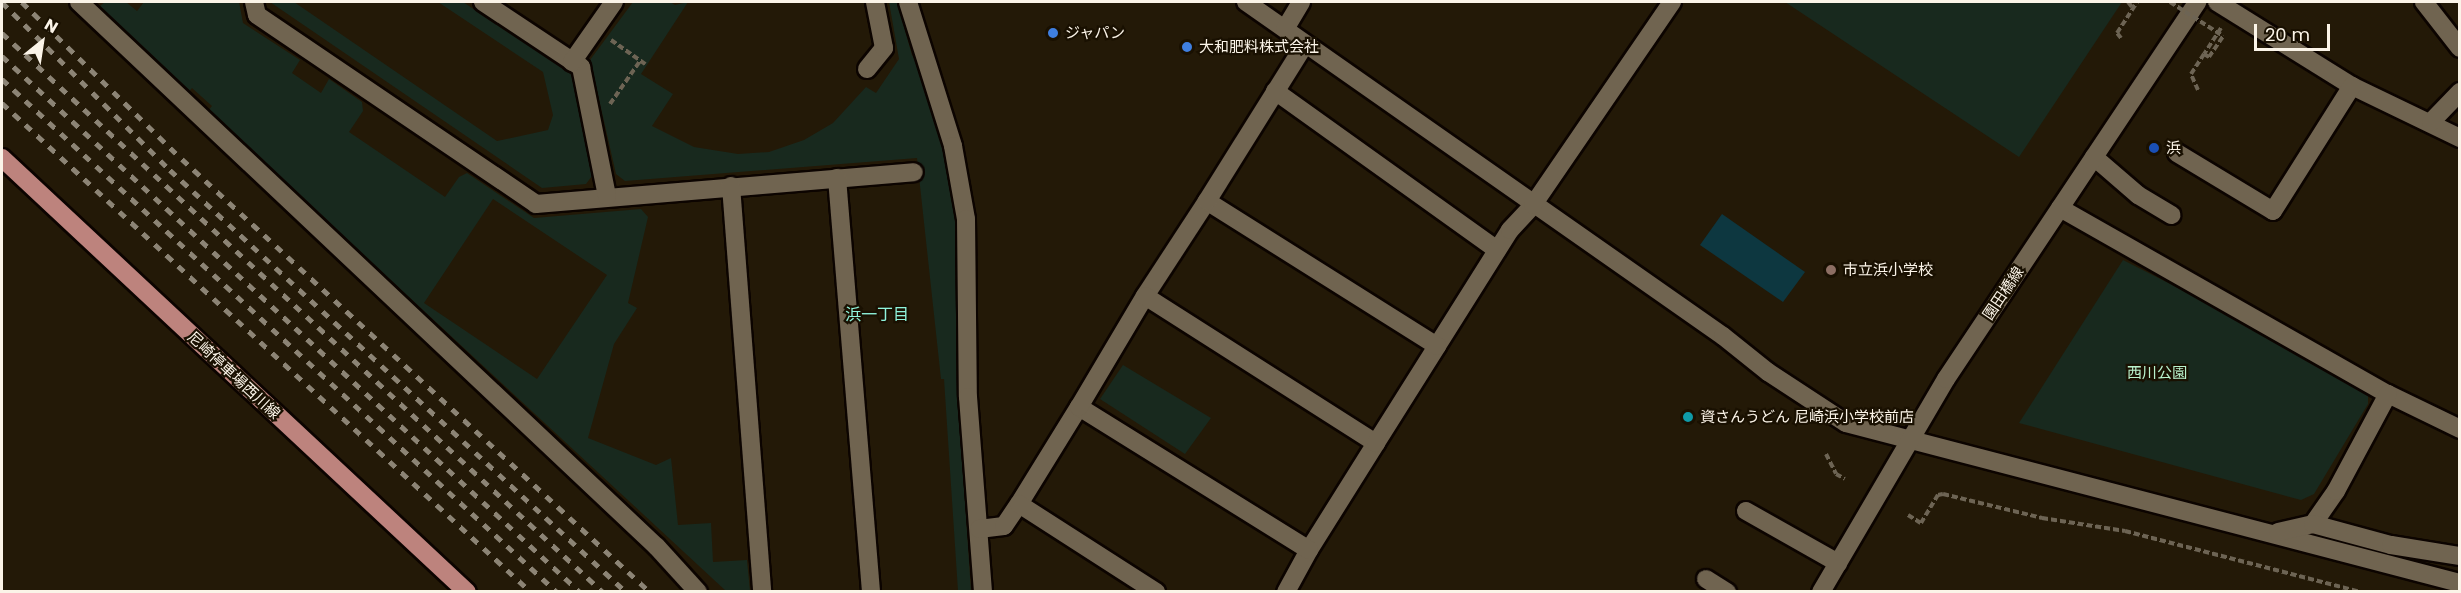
<!DOCTYPE html>
<meta charset="utf-8">
<style>
body{margin:0}
#map{position:relative;width:2461px;height:593px;overflow:hidden;background:#231907;font-family:Poppins,"Noto Sans JP",sans-serif}
div>[style]{position:absolute}
[style*='--x']{left:calc(var(--x)*1px);top:calc(var(--y)*1px);width:calc(var(--w)*1px);rotate:calc(var(--a)*1deg)}
.green>*{inset:0;background:#18291e}
.water>*{inset:0;background:#0d3740}
.path>*{height:4px;margin-top:-2px;transform-origin:0;background:repeating-linear-gradient(90deg,#6d6454 0 6px,transparent 0 9px)}
.roads{filter:drop-shadow(2px 0 #0c0400) drop-shadow(-2px 0 #0c0400) drop-shadow(0 2px #0c0400) drop-shadow(0 -2px #0c0400)}
.minor>*{height:18px;margin:-9px;padding:0 9px;transform-origin:9px;border-radius:9px;background:#706450}
.major>*{height:18px;margin:-9px;padding:0 9px;transform-origin:9px;border-radius:9px;background:#bd837d}
.rail>*{height:4.5px;margin-top:-2.25px;transform-origin:0;background:repeating-linear-gradient(90deg,#8c8475 0 8px,transparent 0 16px)}
.path-bridge>*{height:4px;margin-top:-2px;transform-origin:0;background:repeating-linear-gradient(90deg,#6d6454 0 6px,transparent 0 9px)}
.dots>*{width:16px;height:16px;translate:-50% -50%;box-sizing:border-box;border:3px solid #191001;border-radius:50%}
span{translate:-50% -50%;white-space:nowrap;text-align:center;line-height:1.15;-webkit-text-stroke:4.5px #191001;paint-order:stroke}
.poi-label{font-size:15px;color:#fbf4e8}
.left{translate:0 -50%;text-align:left}
.street-label{font-size:15px;color:#fbf4e8}
.park-label{font-size:15px;color:#b9f2cd}
.neighbourhood-label{font-size:16px;color:#90f4dc}
.frame{position:absolute;inset:0;border:3px solid #fbf4e8;pointer-events:none}
.north{position:absolute;left:12px;top:12px;width:60px;height:60px;-webkit-text-stroke:4px #191001;paint-order:stroke;rotate:30deg;font-size:16px;font-weight:700;line-height:24px;text-align:center;color:#fbf4e8}
.north::after{content:'';display:block;margin:auto;width:21px;height:27px;background:#fbf4e8;clip-path:polygon(50% 0,100% 100%,50% 72%,0 100%)}
.scale{position:absolute;left:2254px;top:24px;width:76px;height:27px;box-sizing:border-box;border:3px solid #fbf4e8;border-top:0;padding-left:8px;font-size:18px;line-height:21px;white-space:nowrap;color:#fbf4e8;-webkit-text-stroke:4px #191001;paint-order:stroke}
</style>
<div id="map">
<div class="green">
<div style="clip-path:polygon(evenodd,105px 2px,126px 2px,137px 11px,144px 2px,239px 2px,243px 23px,300px 60px,292px 73px,321px 93px,329px 79px,362px 102px,363px 111px,349px 132px,445px 197px,459px 177px,467px 173px,534px 218px,641px 209px,648px 217px,628px 303px,637px 308px,614px 344px,588px 438px,656px 465px,671px 458px,678px 525px,711px 523px,713px 562px,747px 560px,750px 591px,726px 591px,208px 111px,212px 106px,192px 88px,186px 95px,95px 10px,105px 2px,493px 199px,607px 275px,537px 379px,424px 303px,493px 199px)"></div>
<div style="clip-path:polygon(270px 2px,294px 2px,497px 141px,548px 130px,553px 115px,543px 72px,438px 2px,463px 2px,573px 75px,592px 176px,586px 184px,542px 188px)"></div>
<div style="clip-path:polygon(633px 2px,670px 2px,675px 5px,688px 2px,641px 74px,673px 94px,652px 126px,694px 147px,738px 154px,769px 152px,804px 140px,833px 123px,866px 87px,876px 93px,899px 59px,889px 2px,897px 2px,912px 55px,929px 85px,958px 220px,957px 382px,971px 591px,958px 591px,944px 379px,941px 379px,917px 158px,625px 181px,616px 174px,590px 60px)"></div>
<div style="clip-path:polygon(1785px 2px,2122px 2px,2019px 157px)"></div>
<div style="clip-path:polygon(2123px 260px,2344px 372px,2368px 392px,2368px 404px,2314px 494px,2301px 500px,2019px 423px)"></div>
<div style="clip-path:polygon(1123px 365px,1211px 418px,1185px 454px,1100px 399px)"></div>
</div>
<div class="water">
<div style="clip-path:polygon(1722px 214px,1805px 272px,1783px 302px,1700px 245px)"></div>
</div>
<div class="path">
<div style="--x:2128;--y:2;--w:6;--a:51"></div>
<div style="--x:2221;--y:28;--w:31;--a:123"></div>
<div style="--x:2204;--y:54;--w:6;--a:31"></div>
<div style="--x:2209;--y:57;--w:25;--a:-56"></div>
<div style="--x:2121;--y:38;--w:6;--a:-129"></div>
<div style="--x:2117;--y:33;--w:37;--a:-57"></div>
<div style="--x:611;--y:40;--w:42;--a:35.2"></div>
<div style="--x:2198;--y:90;--w:17;--a:-114"></div>
<div style="--x:2191;--y:74;--w:24;--a:-57"></div>
<div style="--x:610;--y:104;--w:52;--a:-55.1"></div>
<div style="--x:1826;--y:454;--w:22;--a:63"></div>
<div style="--x:1836;--y:474;--w:10;--a:29"></div>
<div style="--x:1908;--y:515;--w:15;--a:32"></div>
<div style="--x:1921;--y:523;--w:33;--a:-59"></div>
<div style="--x:1938;--y:495;--w:5;--a:-11"></div>
<div style="--x:1943;--y:494;--w:102;--a:13.6"></div>
<div style="--x:2042;--y:518;--w:84;--a:8.9"></div>
<div style="--x:2125;--y:531;--w:244;--a:14.5"></div>
</div>
<div class="roads">
<div class="minor">
<div style="--x:79;--y:2;--w:794;--a:43.32"></div>
<div style="--x:657;--y:547;--w:61;--a:47.7"></div>
<div style="--x:254;--y:2;--w:13;--a:77"></div>
<div style="--x:257;--y:15;--w:337;--a:34.1"></div>
<div style="--x:536;--y:204;--w:379;--a:-4.8"></div>
<div style="--x:483;--y:2;--w:118;--a:33.6"></div>
<div style="--x:581;--y:67;--w:132;--a:78.6"></div>
<div style="--x:908;--y:2;--w:151;--a:72.6"></div>
<div style="--x:953;--y:146;--w:74;--a:79.9"></div>
<div style="--x:966;--y:219;--w:178;--a:89.4"></div>
<div style="--x:968;--y:397;--w:196;--a:85.6"></div>
<div style="--x:1246;--y:2;--w:582;--a:35"></div>
<div style="--x:1723;--y:336;--w:58;--a:38.7"></div>
<div style="--x:1768;--y:372;--w:93;--a:33.2"></div>
<div style="--x:1846;--y:423;--w:635;--a:14.61"></div>
<div style="--x:2217;--y:2;--w:159;--a:31.9"></div>
<div style="--x:2352;--y:86;--w:120;--a:25.7"></div>
<div style="--x:2424;--y:2;--w:58;--a:52"></div>
<div style="--x:1285;--y:29;--w:31;--a:-59"></div>
<div style="--x:572;--y:62;--w:73;--a:-55"></div>
<div style="--x:867;--y:69;--w:27;--a:-51"></div>
<div style="--x:884;--y:48;--w:47;--a:-101.1"></div>
<div style="--x:1275;--y:91;--w:273;--a:35.6"></div>
<div style="--x:2431;--y:122;--w:42;--a:-46"></div>
<div style="--x:2177;--y:153;--w:112;--a:31.1"></div>
<div style="--x:2273;--y:211;--w:148;--a:-57.7"></div>
<div style="--x:2094;--y:157;--w:58;--a:40.8"></div>
<div style="--x:2138;--y:195;--w:39;--a:31"></div>
<div style="--x:837;--y:178;--w:415;--a:85.3"></div>
<div style="--x:731;--y:186;--w:407;--a:85.6"></div>
<div style="--x:2060;--y:208;--w:377;--a:29.6"></div>
<div style="--x:2388;--y:394;--w:80;--a:25.9"></div>
<div style="--x:1145;--y:296;--w:113;--a:-56.9"></div>
<div style="--x:1437;--y:346;--w:137;--a:-57.8"></div>
<div style="--x:1510;--y:230;--w:34;--a:-47"></div>
<div style="--x:1533;--y:205;--w:246;--a:-55.6"></div>
<div style="--x:1019;--y:504;--w:114;--a:-58.3"></div>
<div style="--x:1746;--y:511;--w:106;--a:29.5"></div>
<div style="--x:2313;--y:524;--w:40;--a:-55.1"></div>
<div style="--x:2336;--y:491;--w:110;--a:-61.8"></div>
<div style="--x:979;--y:529;--w:25;--a:-7"></div>
<div style="--x:1004;--y:526;--w:27;--a:-56"></div>
<div style="--x:1019;--y:504;--w:163;--a:32.7"></div>
<div style="--x:2278;--y:532;--w:36;--a:-13"></div>
<div style="--x:2313;--y:524;--w:81;--a:15.1"></div>
<div style="--x:2391;--y:545;--w:70;--a:9.1"></div>
<div style="--x:1309;--y:550;--w:126;--a:-57.9"></div>
<div style="--x:1706;--y:579;--w:25;--a:32"></div>
<div style="--x:1286;--y:592;--w:48;--a:-61.3"></div>
<div style="--x:1309;--y:550;--w:271;--a:-148.1"></div>
<div style="--x:1079;--y:407;--w:129;--a:-59.3"></div>
<div style="--x:1145;--y:296;--w:274;--a:32.5"></div>
<div style="--x:1376;--y:443;--w:115;--a:-57.8"></div>
<div style="--x:1437;--y:346;--w:272;--a:-147.8"></div>
<div style="--x:1207;--y:201;--w:185;--a:-58"></div>
<div style="--x:1821;--y:592;--w:247;--a:-59.6"></div>
<div style="--x:1946;--y:379;--w:453;--a:-56.3"></div>
</div>
<div class="major">
<div style="--x:2;--y:158;--w:636;--a:43.03"></div>
</div>
</div>
<div class="rail">
<div style="--x:2;--y:2;--w:238;--a:45"></div>
<div style="--x:170;--y:170;--w:621;--a:42.78"></div>
<div style="--x:22;--y:2;--w:224;--a:44.5"></div>
<div style="--x:182;--y:159;--w:638;--a:42.78"></div>
<div style="--x:2;--y:33;--w:821;--a:42.93"></div>
<div style="--x:2;--y:56;--w:788;--a:42.84"></div>
<div style="--x:2;--y:79;--w:756;--a:42.75"></div>
<div style="--x:2;--y:103;--w:720;--a:42.75"></div>
</div>
<div class="path-bridge">
<div style="--x:2170;--y:2;--w:63;--a:32.7"></div>
</div>
<div class="dots">
<div style="left:1053px;top:33px;background:#3f7fe0"></div>
<div style="left:1187px;top:47px;background:#3f7fe0"></div>
<div style="left:2154px;top:148px;background:#1a4fb4"></div>
<div style="left:1831px;top:270px;background:#8d6e63"></div>
<div style="left:1688px;top:417px;background:#0f9aa8"></div>
</div>
<div class="poi-label">
<span class="left" style="left:1065px;top:33px">ジャパン</span>
<span class="left" style="left:1199px;top:47px">大和肥料株式会社</span>
<span class="left" style="left:2166px;top:148px">浜</span>
<span class="left" style="left:1843px;top:270px">市立浜小学校</span>
<span class="left" style="left:1700px;top:417px">資さんうどん 尼崎浜小学校前店</span>
</div>
<div class="street-label">
<span style="left:2003px;top:293px;rotate:-56deg">園田橋線</span>
<span style="left:234px;top:375px;rotate:43deg">尼崎停車場西川線</span>
</div>
<div class="park-label">
<span style="left:2157px;top:373px">西川公園</span>
</div>
<div class="neighbourhood-label">
<span style="left:877px;top:315px">浜一丁目</span>
</div>
<div class="frame"></div>
<div class="north">N</div>
<div class="scale">20 m</div>
</div>
